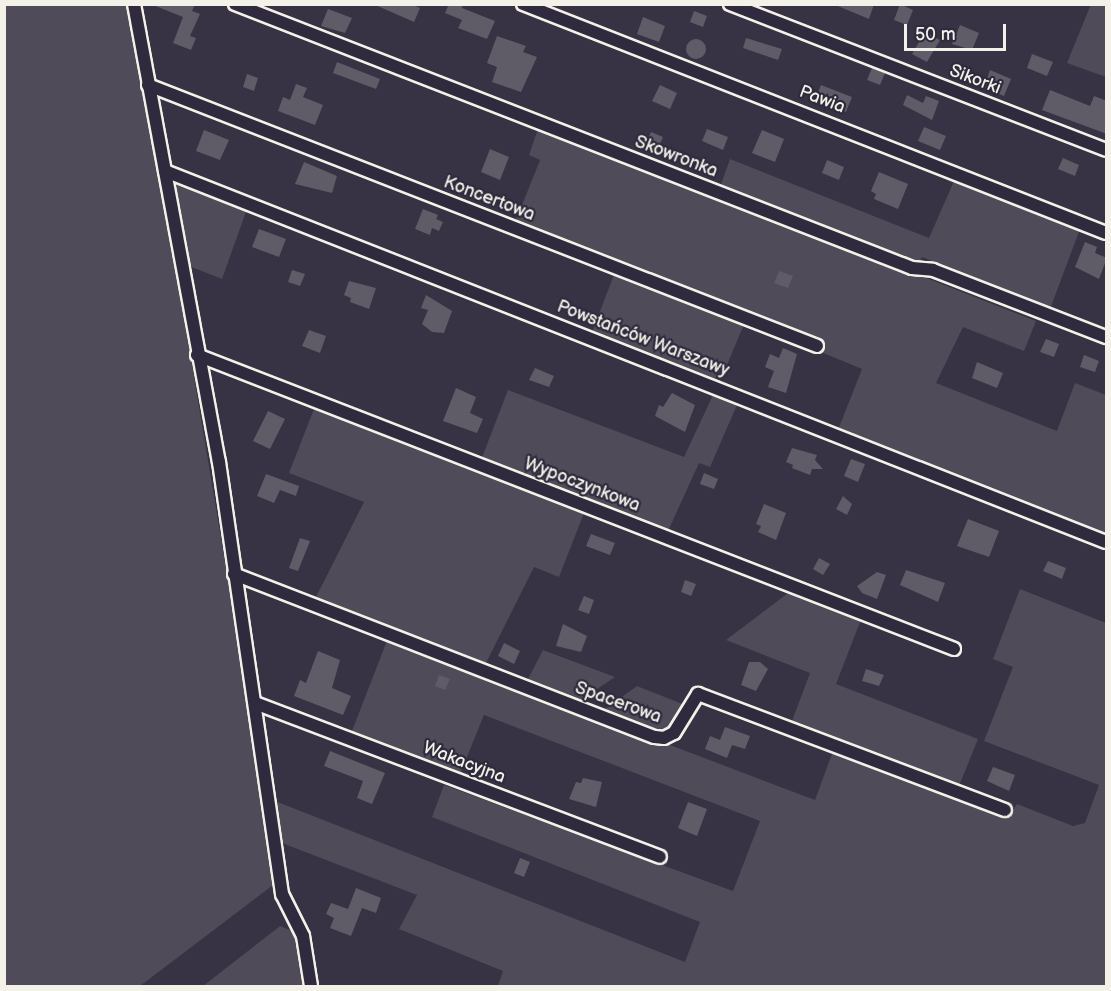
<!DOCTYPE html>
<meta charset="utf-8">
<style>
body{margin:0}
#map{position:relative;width:1111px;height:991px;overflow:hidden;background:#373244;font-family:"Balsamiq Sans",sans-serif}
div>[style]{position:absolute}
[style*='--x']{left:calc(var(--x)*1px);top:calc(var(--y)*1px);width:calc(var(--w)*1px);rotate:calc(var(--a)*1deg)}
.green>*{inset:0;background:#504b59}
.building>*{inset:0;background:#5f5c67}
.round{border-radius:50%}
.roads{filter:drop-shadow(2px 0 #f4f1e8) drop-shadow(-2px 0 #f4f1e8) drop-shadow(0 2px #f4f1e8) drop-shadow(0 -2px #f4f1e8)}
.street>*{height:12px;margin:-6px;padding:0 6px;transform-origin:6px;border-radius:6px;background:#2f2a3d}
span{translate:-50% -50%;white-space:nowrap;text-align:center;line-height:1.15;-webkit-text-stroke:4.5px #2f2a3d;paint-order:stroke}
.street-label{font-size:18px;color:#f4f1e8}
.frame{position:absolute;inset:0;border:6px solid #f4f1e8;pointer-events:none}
.scale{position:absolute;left:904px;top:24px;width:102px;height:27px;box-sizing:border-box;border:3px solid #f4f1e8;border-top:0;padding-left:8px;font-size:18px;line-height:21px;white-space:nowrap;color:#f4f1e8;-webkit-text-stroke:4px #2f2a3d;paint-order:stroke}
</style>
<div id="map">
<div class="green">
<div style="clip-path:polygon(1091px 4px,1106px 5px,1106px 77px,1067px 63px)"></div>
<div style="clip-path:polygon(5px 5px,127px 5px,161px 179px,227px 574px,273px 885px,140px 986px,5px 986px)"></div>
<div style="clip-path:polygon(539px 126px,1036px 321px,1024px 351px,963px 327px,936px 383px,1057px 431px,1075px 383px,1106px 395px,1106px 537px,838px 430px,862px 369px,514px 225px,540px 160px,529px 155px)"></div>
<div style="clip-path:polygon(730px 159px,929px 238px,954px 181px,1080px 229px,1050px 309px,922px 257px,918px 264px,719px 190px)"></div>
<div style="clip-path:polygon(170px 177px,247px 209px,222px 279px,184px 264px)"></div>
<div style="clip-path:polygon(615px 272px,745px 322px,719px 384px,591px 335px)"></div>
<div style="clip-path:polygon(508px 390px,684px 457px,713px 395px,737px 405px,710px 467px,699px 463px,668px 531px,481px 460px)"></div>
<div style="clip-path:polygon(314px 409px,584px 513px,559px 577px,534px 567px,484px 667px,315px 599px,364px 502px,289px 473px)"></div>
<div style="clip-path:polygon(1020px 589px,1106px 623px,1106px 986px,498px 986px,503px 971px,399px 929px,417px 895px,282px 843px,275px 801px,685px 962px,700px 922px,432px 817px,444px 785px,733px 891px,760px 821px,484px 715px,460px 774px,352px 731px,388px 638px,815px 800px,833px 751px,983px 809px,987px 807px,1009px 816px,1017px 804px,1073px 826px,1085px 823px,1099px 785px,984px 741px,1013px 667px,993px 659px)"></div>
<div style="clip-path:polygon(792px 590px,862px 617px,836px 684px,978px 739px,959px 786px,792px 721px,810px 673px,726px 640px)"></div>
<div style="clip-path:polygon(543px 650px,615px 677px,576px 703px,526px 683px)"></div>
<div style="clip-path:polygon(637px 686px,685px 705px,672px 729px,658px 734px,601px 712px)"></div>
<div style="clip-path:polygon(280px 926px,297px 933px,306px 986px,203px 986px)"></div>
</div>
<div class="building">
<div style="clip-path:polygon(195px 4px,192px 11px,200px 14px,190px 36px,196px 38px,191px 50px,173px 43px,183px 17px,153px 5px)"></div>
<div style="clip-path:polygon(373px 4px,411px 4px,420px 8px,414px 22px)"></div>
<div style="clip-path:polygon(449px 4px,463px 4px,462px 8px,495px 21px,487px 39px,458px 28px,462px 20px,445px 13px)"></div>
<div style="clip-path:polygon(833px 4px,874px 4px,869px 19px)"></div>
<div style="clip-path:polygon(900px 4px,913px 10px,907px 25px,894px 20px)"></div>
<div style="clip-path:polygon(328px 9px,352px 18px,345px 33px,321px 26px)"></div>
<div style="clip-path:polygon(694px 11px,707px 16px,703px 27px,690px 22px)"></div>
<div style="clip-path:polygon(643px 17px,665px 26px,659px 42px,637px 34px)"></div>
<div style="clip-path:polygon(960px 25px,979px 33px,972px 50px,952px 44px)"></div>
<div style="clip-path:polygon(925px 32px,940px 40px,927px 62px,912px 54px)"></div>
<div style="clip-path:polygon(497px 36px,526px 46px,523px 52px,537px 57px,521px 92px,492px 82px,497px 67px,487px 63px)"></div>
<div style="clip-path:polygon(746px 38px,782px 49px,778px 60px,743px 48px)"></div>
<div class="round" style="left:686px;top:39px;width:20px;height:20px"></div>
<div style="clip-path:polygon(1032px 54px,1053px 62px,1047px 76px,1027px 68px)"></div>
<div style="clip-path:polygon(337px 62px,380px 79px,376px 89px,333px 73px)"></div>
<div style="clip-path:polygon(872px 68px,885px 73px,880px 85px,867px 80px)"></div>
<div style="clip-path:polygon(990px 70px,1011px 79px,1004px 96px,984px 88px)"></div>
<div style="clip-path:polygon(247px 74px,258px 78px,254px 91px,243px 87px)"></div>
<div style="clip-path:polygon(296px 84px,307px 88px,303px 97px,323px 105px,315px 125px,278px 111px,283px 97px,290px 100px)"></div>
<div style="clip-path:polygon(660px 85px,677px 93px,670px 109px,652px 101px)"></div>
<div style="clip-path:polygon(821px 85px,852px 97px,846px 112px,815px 100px)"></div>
<div style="clip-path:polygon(1050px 90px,1090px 106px,1094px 96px,1107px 101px,1107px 134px,1042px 110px)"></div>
<div style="clip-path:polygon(907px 95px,923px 103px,926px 96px,939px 101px,932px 120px,903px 105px)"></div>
<div style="clip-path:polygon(924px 127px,946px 136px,940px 150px,918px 141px)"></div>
<div style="clip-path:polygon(707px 129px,728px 137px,723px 150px,702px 141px)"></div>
<div style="clip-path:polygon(204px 130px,229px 140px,220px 160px,196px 151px)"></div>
<div style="clip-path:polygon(762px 130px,784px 139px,775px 162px,752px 153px)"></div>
<div style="clip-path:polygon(651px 132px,663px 137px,658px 149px,646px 144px)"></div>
<div style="clip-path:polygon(490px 149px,509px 157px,500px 180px,481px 172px)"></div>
<div style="clip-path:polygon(1063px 158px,1079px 165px,1075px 176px,1058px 169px)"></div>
<div style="clip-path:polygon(827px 160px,844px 167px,839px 180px,822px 173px)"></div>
<div style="clip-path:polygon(304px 162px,337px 176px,332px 193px,295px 184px)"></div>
<div style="clip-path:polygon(879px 172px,908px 184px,898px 209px,874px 199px,876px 194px,871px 191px)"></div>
<div style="clip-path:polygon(423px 209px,438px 215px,436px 219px,443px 222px,439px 231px,432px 228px,430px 235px,415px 229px)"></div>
<div style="clip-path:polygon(259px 229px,286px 239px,279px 257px,252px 247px)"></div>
<div style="clip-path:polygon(1085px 242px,1097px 247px,1095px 253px,1107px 258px,1099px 279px,1075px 267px)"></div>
<div style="clip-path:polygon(292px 270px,305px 274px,300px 286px,288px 282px)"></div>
<div style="clip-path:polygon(779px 271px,793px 276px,788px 288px,774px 283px)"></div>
<div style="clip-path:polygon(349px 281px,376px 288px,369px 309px,350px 302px,351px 298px,344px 295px)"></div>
<div style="clip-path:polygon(426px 295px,452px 311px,444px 333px,432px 332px,422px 324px,428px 310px,421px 308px)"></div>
<div style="clip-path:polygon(309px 330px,326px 336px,320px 353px,302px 346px)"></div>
<div style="clip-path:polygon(1046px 339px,1059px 344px,1054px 357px,1040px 352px)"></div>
<div style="clip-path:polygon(783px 348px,797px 354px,786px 393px,768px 387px,774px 371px,765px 367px,770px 354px,779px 358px)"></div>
<div style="clip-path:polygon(1084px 355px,1099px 361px,1095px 372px,1080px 367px)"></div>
<div style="clip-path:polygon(977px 362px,1003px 373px,997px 388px,972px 378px)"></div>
<div style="clip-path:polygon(535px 368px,554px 376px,549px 387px,529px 380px)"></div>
<div style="clip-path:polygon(456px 388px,476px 397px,470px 413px,483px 419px,477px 433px,443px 421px)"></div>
<div style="clip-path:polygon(672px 393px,695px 405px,685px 432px,655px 416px,659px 405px,663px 407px)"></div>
<div style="clip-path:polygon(268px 411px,285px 419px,270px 449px,253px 441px)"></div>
<div style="clip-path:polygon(792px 448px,817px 455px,815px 460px,823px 469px,812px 469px,810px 475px,792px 468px,793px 465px,786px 462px)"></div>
<div style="clip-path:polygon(851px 459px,865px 464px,858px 482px,844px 476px)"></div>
<div style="clip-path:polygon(704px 473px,718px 479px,714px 489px,700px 484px)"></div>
<div style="clip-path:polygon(266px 474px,299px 486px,296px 496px,280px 490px,274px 503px,257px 496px)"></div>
<div style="clip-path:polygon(843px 496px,852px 504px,847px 515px,836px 509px)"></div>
<div style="clip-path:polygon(764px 504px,786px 513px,776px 540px,758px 532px,761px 526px,756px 524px)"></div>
<div style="clip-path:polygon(968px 519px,999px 531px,989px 557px,957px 546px)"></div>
<div style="clip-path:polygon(591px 534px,615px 543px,610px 555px,586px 546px)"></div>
<div style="clip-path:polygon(300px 538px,310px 541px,298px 571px,289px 568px)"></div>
<div style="clip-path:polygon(819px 558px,830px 564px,823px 575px,813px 569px)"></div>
<div style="clip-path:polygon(1048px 561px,1066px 568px,1062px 579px,1043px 571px)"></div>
<div style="clip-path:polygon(906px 570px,945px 583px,938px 602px,900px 585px)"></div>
<div style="clip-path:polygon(877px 572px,886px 575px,877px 599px,862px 593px,857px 586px)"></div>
<div style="clip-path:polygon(685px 580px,696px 584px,691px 596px,681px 592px)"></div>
<div style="clip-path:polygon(584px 596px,594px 600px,589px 614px,578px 610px)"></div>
<div style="clip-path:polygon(563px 624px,587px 636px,581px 652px,556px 646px)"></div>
<div style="clip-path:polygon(504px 643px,520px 651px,514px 664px,498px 656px)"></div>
<div style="clip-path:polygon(318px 651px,340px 660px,332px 688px,351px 696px,343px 715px,294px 696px,300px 680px,306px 683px)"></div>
<div style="clip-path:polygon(749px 662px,760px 662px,768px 669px,756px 691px,741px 685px)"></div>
<div style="clip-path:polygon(866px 669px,884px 675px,879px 686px,862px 681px)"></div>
<div style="clip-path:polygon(439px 675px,450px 679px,445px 690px,435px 686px)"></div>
<div style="clip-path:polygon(725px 727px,750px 736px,745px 749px,732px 745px,727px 758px,705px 749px,710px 736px,720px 740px)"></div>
<div style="clip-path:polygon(330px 751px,385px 773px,372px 804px,357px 798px,363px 781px,324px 766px)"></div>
<div style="clip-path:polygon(993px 767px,1015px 775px,1009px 791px,987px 781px)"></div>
<div style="clip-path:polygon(583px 778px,602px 782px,596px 807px,569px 799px,576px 782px,581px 783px)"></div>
<div style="clip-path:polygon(688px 802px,707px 809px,697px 836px,678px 828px)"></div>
<div style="clip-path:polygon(520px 858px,530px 862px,524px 877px,514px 873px)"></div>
<div style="clip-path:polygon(356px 888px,381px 898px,376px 913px,362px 908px,351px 936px,330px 928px,334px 918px,326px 914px,331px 903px,348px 909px)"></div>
</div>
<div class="roads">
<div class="street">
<div style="--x:134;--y:4;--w:466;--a:79.5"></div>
<div style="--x:219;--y:462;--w:437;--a:81.7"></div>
<div style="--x:282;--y:894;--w:47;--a:63.4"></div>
<div style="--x:303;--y:936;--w:51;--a:80.9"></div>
<div style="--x:235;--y:4;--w:727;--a:21.3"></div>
<div style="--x:912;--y:268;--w:21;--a:5"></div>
<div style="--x:933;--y:270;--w:186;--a:21.2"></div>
<div style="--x:523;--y:4;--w:626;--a:21.44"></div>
<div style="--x:730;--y:4;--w:403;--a:21.2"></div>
<div style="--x:148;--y:85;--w:718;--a:21.31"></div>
<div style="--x:165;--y:171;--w:1011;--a:21.52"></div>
<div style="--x:197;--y:355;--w:812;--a:21.22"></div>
<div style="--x:234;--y:574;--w:451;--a:21.2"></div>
<div style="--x:655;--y:737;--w:9;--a:6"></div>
<div style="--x:664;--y:738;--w:11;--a:-27"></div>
<div style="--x:674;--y:733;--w:46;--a:-58.4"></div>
<div style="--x:698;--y:694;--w:328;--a:20.7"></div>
<div style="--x:255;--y:703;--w:433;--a:20.8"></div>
</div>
</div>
<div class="street-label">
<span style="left:975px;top:80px;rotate:21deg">Sikorki</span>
<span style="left:822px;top:100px;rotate:21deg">Pawia</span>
<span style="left:676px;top:157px;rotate:21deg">Skowronka</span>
<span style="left:489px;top:199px;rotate:21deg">Koncertowa</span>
<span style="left:643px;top:339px;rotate:21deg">Powstańców Warszawy</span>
<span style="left:582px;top:485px;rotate:21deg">Wypoczynkowa</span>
<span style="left:618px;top:703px;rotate:20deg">Spacerowa</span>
<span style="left:464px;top:763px;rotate:21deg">Wakacyjna</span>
</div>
<div class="frame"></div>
<div class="scale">50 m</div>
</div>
